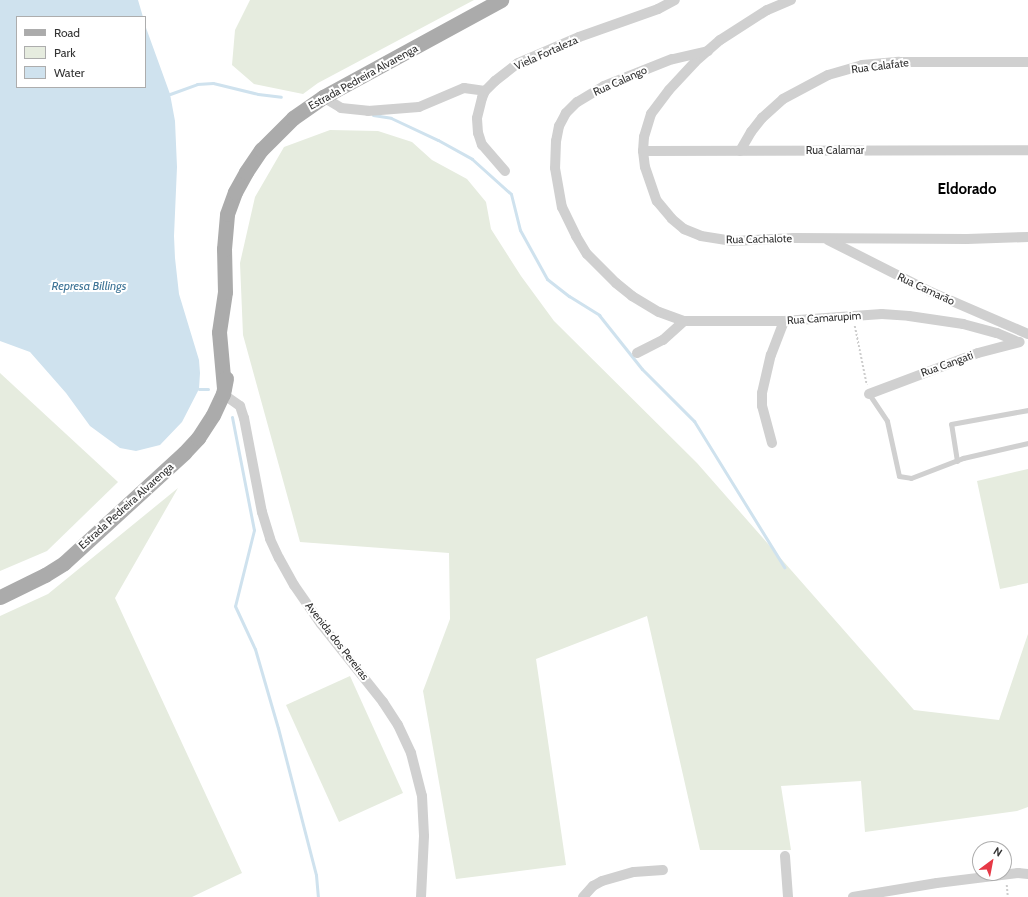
<!DOCTYPE html>
<meta charset="utf-8">
<style>
body{margin:0}
#map{position:relative;width:1028px;height:897px;overflow:hidden;background:#fff;font-family:Cabin,sans-serif}
div>[style]{position:absolute}
[style*='--x']{left:calc(var(--x)*1px);top:calc(var(--y)*1px);width:calc(var(--w)*1px);rotate:calc(var(--a)*1deg)}
.green>*{inset:0;background:#e6ecdf}
.water>*{inset:0;background:#cfe2ee}
.stream>*{height:3px;margin:-1.5px;padding:0 1.5px;transform-origin:1.5px;border-radius:1.5px;background:#cfe2ee}
.path>*{height:1.5px;margin-top:-0.75px;transform-origin:0;background:repeating-linear-gradient(90deg,#cdcdcd 0 2px,transparent 0 4px)}
.service>*{height:5px;margin:-2.5px;padding:0 2.5px;transform-origin:2.5px;border-radius:2.5px;background:#d0d0d0}
.minor>*{height:10px;margin:-5px;padding:0 5px;transform-origin:5px;border-radius:5px;background:#d0d0d0}
.primary>*{height:15px;margin:-7.5px;padding:0 7.5px;transform-origin:7.5px;border-radius:7.5px;background:#ababab}
span{translate:-50% -50%;white-space:nowrap;text-align:center;line-height:1.15;-webkit-text-stroke:4px #fff;paint-order:stroke}
.street-label{font-size:11px;color:#333}
.water-label{font-size:12px;color:#3f7597;font-style:italic}
.district-label{font-size:15px;color:#000;font-weight:700}
.legend{position:absolute;left:16px;top:16px;width:130px;height:72px;box-sizing:border-box;background:#fff;border:1px solid #adadad;margin:0;padding:5px 7px;list-style:none;font-size:12px;color:#333}
.legend li{display:flex;align-items:center;gap:8px;height:20px}
.legend b{width:20px;border:1px solid #adadad}
.north{position:absolute;left:972px;top:841px;width:40px;height:40px;box-sizing:border-box;background:#fff;border:1px solid #adadad;border-radius:50%;rotate:32deg;font-size:11px;font-weight:700;line-height:16px;text-align:center;color:#333}
.north::after{content:'';display:block;margin:auto;width:14px;height:18px;background:#e63946;clip-path:polygon(50% 0,100% 100%,50% 72%,0 100%)}
</style>
<div id="map">
<div class="green">
<div style="clip-path:polygon(250px 0,474px 0,318px 83px,303px 94px,254px 84px,232px 65px,235px 30px)"></div>
<div style="clip-path:polygon(330px 130px,378px 131px,412px 142px,432px 160px,467px 179px,486px 202px,491px 229px,521px 276px,554px 321px,697px 463px,914px 710px,999px 720px,1028px 634px,1028px 807px,1017px 811px,865px 832px,861px 781px,781px 786px,791px 850px,700px 850px,647px 616px,536px 659px,566px 865px,456px 879px,423px 691px,450px 619px,449px 553px,300px 542px,243px 335px,240px 263px,255px 197px,284px 147px)"></div>
<div style="clip-path:polygon(0 373px,118px 482px,47px 551px,0 571px)"></div>
<div style="clip-path:polygon(1028px 469px,1028px 583px,1000px 589px,977px 481px)"></div>
<div style="clip-path:polygon(178px 488px,115px 598px,242px 873px,192px 897px,0 897px,0 616px,48px 594px)"></div>
<div style="clip-path:polygon(350px 676px,403px 793px,339px 822px,286px 705px)"></div>
</div>
<div class="water">
<div style="clip-path:polygon(0 0,138px 0,143px 17px,17px 17px,17px 87px,145px 87px,145px 25px,170px 94px,175px 121px,177px 167px,174px 236px,175px 258px,179px 294px,199px 360px,200px 373px,199px 389px,182px 422px,160px 445px,136px 451px,120px 448px,90px 426px,66px 393px,30px 352px,0 341px)"></div>
</div>
<div class="stream">
<div style="--x:170;--y:94;--w:29;--a:-20"></div>
<div style="--x:197;--y:84;--w:16;--a:-4"></div>
<div style="--x:213;--y:83;--w:46;--a:13.7"></div>
<div style="--x:258;--y:94;--w:23;--a:7"></div>
<div style="--x:373;--y:115;--w:18;--a:9"></div>
<div style="--x:391;--y:118;--w:52;--a:25.1"></div>
<div style="--x:438;--y:140;--w:39;--a:29"></div>
<div style="--x:472;--y:159;--w:52;--a:41.9"></div>
<div style="--x:511;--y:194;--w:37;--a:76"></div>
<div style="--x:520;--y:230;--w:56;--a:61.1"></div>
<div style="--x:547;--y:279;--w:28;--a:38"></div>
<div style="--x:569;--y:296;--w:36;--a:32"></div>
<div style="--x:599;--y:315;--w:69;--a:51.5"></div>
<div style="--x:642;--y:369;--w:74;--a:45"></div>
<div style="--x:694;--y:421;--w:172;--a:58.3"></div>
<div style="--x:199;--y:389;--w:9;--a:0"></div>
<div style="--x:232;--y:417;--w:115;--a:79"></div>
<div style="--x:254;--y:530;--w:78;--a:104"></div>
<div style="--x:235;--y:606;--w:47;--a:65.1"></div>
<div style="--x:255;--y:649;--w:82;--a:73.8"></div>
<div style="--x:278;--y:728;--w:152;--a:75.5"></div>
<div style="--x:316;--y:875;--w:22;--a:85"></div>
</div>
<div class="path">
<div style="--x:855;--y:326;--w:60;--a:78.5"></div>
<div style="--x:1007;--y:885;--w:12;--a:85"></div>
</div>
<div class="service">
<div style="--x:869;--y:394;--w:32;--a:56"></div>
<div style="--x:887;--y:421;--w:56;--a:77.7"></div>
<div style="--x:899;--y:476;--w:12;--a:9"></div>
<div style="--x:911;--y:478;--w:56;--a:-21"></div>
<div style="--x:963;--y:458;--w:67;--a:-13"></div>
<div style="--x:957;--y:461;--w:37;--a:-99"></div>
<div style="--x:951;--y:424;--w:78;--a:-10.3"></div>
</div>
<div class="minor">
<div style="--x:791;--y:0;--w:26;--a:157"></div>
<div style="--x:767;--y:10;--w:56;--a:147.4"></div>
<div style="--x:720;--y:40;--w:33;--a:139"></div>
<div style="--x:695;--y:62;--w:38;--a:133"></div>
<div style="--x:669;--y:90;--w:30;--a:127"></div>
<div style="--x:651;--y:114;--w:24;--a:107"></div>
<div style="--x:644;--y:137;--w:14;--a:94"></div>
<div style="--x:643;--y:151;--w:16;--a:83"></div>
<div style="--x:645;--y:167;--w:36;--a:71"></div>
<div style="--x:657;--y:201;--w:23;--a:50"></div>
<div style="--x:672;--y:219;--w:16;--a:40"></div>
<div style="--x:684;--y:229;--w:18;--a:22"></div>
<div style="--x:701;--y:236;--w:32;--a:9"></div>
<div style="--x:733;--y:241;--w:61;--a:-2.8"></div>
<div style="--x:794;--y:238;--w:173;--a:0.3"></div>
<div style="--x:967;--y:239;--w:61;--a:-1.9"></div>
<div style="--x:708;--y:51;--w:37;--a:167"></div>
<div style="--x:672;--y:59;--w:73;--a:158.3"></div>
<div style="--x:604;--y:86;--w:31;--a:149"></div>
<div style="--x:577;--y:102;--w:16;--a:135"></div>
<div style="--x:566;--y:113;--w:15;--a:118"></div>
<div style="--x:559;--y:126;--w:15;--a:101"></div>
<div style="--x:556;--y:141;--w:27;--a:92"></div>
<div style="--x:555;--y:168;--w:40;--a:80"></div>
<div style="--x:562;--y:207;--w:32;--a:64"></div>
<div style="--x:576;--y:236;--w:21;--a:59"></div>
<div style="--x:587;--y:254;--w:41;--a:45"></div>
<div style="--x:616;--y:283;--w:21;--a:39"></div>
<div style="--x:632;--y:296;--w:31;--a:31"></div>
<div style="--x:659;--y:312;--w:27;--a:20"></div>
<div style="--x:684;--y:321;--w:100;--a:0"></div>
<div style="--x:784;--y:321;--w:98;--a:-4.1"></div>
<div style="--x:882;--y:314;--w:27;--a:4"></div>
<div style="--x:909;--y:316;--w:55;--a:8.4"></div>
<div style="--x:963;--y:324;--w:35;--a:15"></div>
<div style="--x:997;--y:333;--w:23;--a:23"></div>
<div style="--x:323;--y:97;--w:21;--a:31"></div>
<div style="--x:341;--y:108;--w:27;--a:6"></div>
<div style="--x:368;--y:111;--w:51;--a:-4.5"></div>
<div style="--x:419;--y:107;--w:49;--a:-22.9"></div>
<div style="--x:464;--y:88;--w:21;--a:8"></div>
<div style="--x:643;--y:151;--w:385;--a:-0.1"></div>
<div style="--x:740;--y:151;--w:22;--a:-60"></div>
<div style="--x:751;--y:132;--w:18;--a:-52"></div>
<div style="--x:762;--y:118;--w:28;--a:-42"></div>
<div style="--x:783;--y:99;--w:51;--a:-28.1"></div>
<div style="--x:828;--y:75;--w:35;--a:-16"></div>
<div style="--x:862;--y:65;--w:37;--a:-5"></div>
<div style="--x:899;--y:62;--w:129;--a:0"></div>
<div style="--x:505;--y:171;--w:35;--a:-131"></div>
<div style="--x:482;--y:145;--w:13;--a:-108"></div>
<div style="--x:478;--y:133;--w:15;--a:-94"></div>
<div style="--x:477;--y:118;--w:21;--a:-76"></div>
<div style="--x:482;--y:98;--w:8;--a:-67"></div>
<div style="--x:485;--y:91;--w:14;--a:-45"></div>
<div style="--x:495;--y:81;--w:29;--a:-38"></div>
<div style="--x:518;--y:63;--w:66;--a:-23.1"></div>
<div style="--x:579;--y:37;--w:84;--a:-19.5"></div>
<div style="--x:658;--y:9;--w:19;--a:-28"></div>
<div style="--x:828;--y:240;--w:115;--a:26.8"></div>
<div style="--x:931;--y:292;--w:106;--a:23.4"></div>
<div style="--x:637;--y:353;--w:29;--a:-27"></div>
<div style="--x:663;--y:340;--w:28;--a:-42"></div>
<div style="--x:223;--y:394;--w:21;--a:35"></div>
<div style="--x:240;--y:406;--w:13;--a:72"></div>
<div style="--x:244;--y:418;--w:96;--a:79.2"></div>
<div style="--x:262;--y:512;--w:28;--a:73"></div>
<div style="--x:270;--y:539;--w:21;--a:65"></div>
<div style="--x:279;--y:558;--w:31;--a:61"></div>
<div style="--x:294;--y:585;--w:47;--a:55.3"></div>
<div style="--x:321;--y:624;--w:100;--a:51.5"></div>
<div style="--x:383;--y:702;--w:27;--a:57"></div>
<div style="--x:398;--y:725;--w:31;--a:65"></div>
<div style="--x:411;--y:753;--w:44;--a:75.7"></div>
<div style="--x:422;--y:796;--w:40;--a:87.1"></div>
<div style="--x:424;--y:836;--w:61;--a:92.8"></div>
<div style="--x:869;--y:394;--w:116;--a:-20.6"></div>
<div style="--x:978;--y:353;--w:43;--a:-14.7"></div>
<div style="--x:772;--y:443;--w:38;--a:-105"></div>
<div style="--x:762;--y:406;--w:13;--a:-90"></div>
<div style="--x:762;--y:393;--w:39;--a:-77"></div>
<div style="--x:771;--y:355;--w:36;--a:-69"></div>
<div style="--x:785;--y:856;--w:41;--a:85.8"></div>
<div style="--x:583;--y:897;--w:15;--a:-48"></div>
<div style="--x:593;--y:886;--w:10;--a:-29"></div>
<div style="--x:602;--y:881;--w:33;--a:-16"></div>
<div style="--x:634;--y:872;--w:29;--a:-4"></div>
<div style="--x:853;--y:897;--w:85;--a:-9.5"></div>
<div style="--x:937;--y:883;--w:82;--a:-7"></div>
<div style="--x:1018;--y:873;--w:10;--a:6"></div>
</div>
<div class="primary">
<div style="--x:224;--y:388;--w:56;--a:-95.1"></div>
<div style="--x:219;--y:332;--w:40;--a:-81.5"></div>
<div style="--x:225;--y:292;--w:43;--a:-91.3"></div>
<div style="--x:224;--y:249;--w:35;--a:-85"></div>
<div style="--x:227;--y:214;--w:23;--a:-70"></div>
<div style="--x:235;--y:192;--w:23;--a:-61"></div>
<div style="--x:246;--y:172;--w:27;--a:-56"></div>
<div style="--x:261;--y:150;--w:45;--a:-45"></div>
<div style="--x:293;--y:118;--w:37;--a:-35"></div>
<div style="--x:323;--y:97;--w:203;--a:-28.6"></div>
<div style="--x:0;--y:597;--w:50;--a:-26.1"></div>
<div style="--x:45;--y:575;--w:22;--a:-32"></div>
<div style="--x:64;--y:563;--w:163;--a:-42.5"></div>
<div style="--x:184;--y:453;--w:21;--a:-47"></div>
<div style="--x:198;--y:438;--w:27;--a:-57"></div>
<div style="--x:213;--y:415;--w:23;--a:-65"></div>
<div style="--x:223;--y:394;--w:16;--a:-79"></div>
</div>
<div class="street-label">
<span style="left:546px;top:53px;rotate:-24deg">Viela Fortaleza</span>
<span style="left:880px;top:66px;rotate:-7deg">Rua Calafate</span>
<span style="left:363px;top:77px;rotate:-29deg">Estrada Pedreira Alvarenga</span>
<span style="left:620px;top:81px;rotate:-24deg">Rua Calango</span>
<span style="left:835px;top:150px">Rua Calamar</span>
<span style="left:759px;top:239px;rotate:-1deg">Rua Cachalote</span>
<span style="left:926px;top:289px;rotate:25deg">Rua Camarão</span>
<span style="left:824px;top:318px;rotate:-4deg">Rua Camarupim</span>
<span style="left:947px;top:364px;rotate:-20deg">Rua Cangati</span>
<span style="left:126px;top:506px;rotate:-42deg">Estrada Pedreira Alvarenga</span>
<span style="left:337px;top:641px;rotate:52deg">Avenida dos Pereiras</span>
</div>
<div class="water-label">
<span style="left:89px;top:286px">Represa Billings</span>
</div>
<div class="district-label">
<span style="left:967px;top:190px">Eldorado</span>
</div>
<ul class="legend">
<li><b style="height:5px;background:#ababab"></b>Road</li>
<li><b style="height:11px;background:#e6ecdf"></b>Park</li>
<li><b style="height:11px;background:#cfe2ee"></b>Water</li>
</ul>
<div class="north">N</div>
</div>
